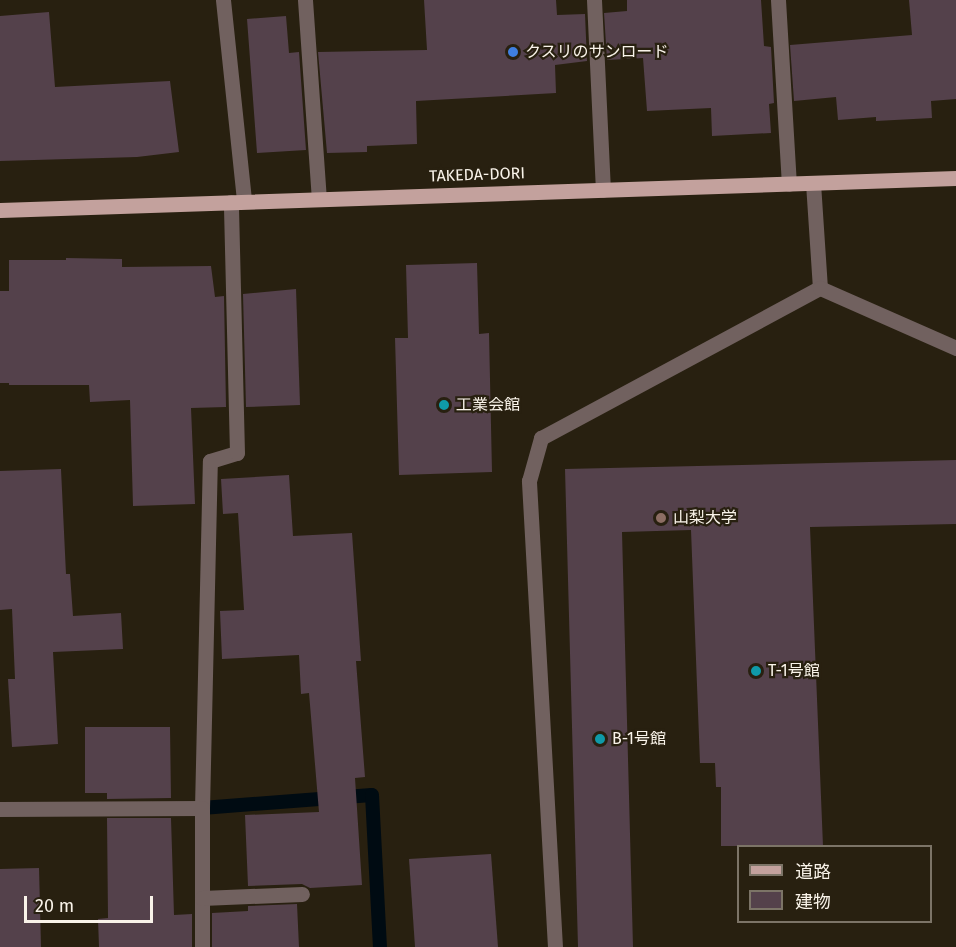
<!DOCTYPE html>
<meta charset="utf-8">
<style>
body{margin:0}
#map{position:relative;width:956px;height:947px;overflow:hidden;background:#282010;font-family:"Fira Sans","Noto Sans JP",sans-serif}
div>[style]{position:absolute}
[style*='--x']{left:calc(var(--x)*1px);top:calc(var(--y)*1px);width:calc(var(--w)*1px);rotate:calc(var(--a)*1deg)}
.stream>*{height:14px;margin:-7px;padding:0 7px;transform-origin:7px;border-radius:7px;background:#000b12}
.building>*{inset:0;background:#54414b}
.service>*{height:15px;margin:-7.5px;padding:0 7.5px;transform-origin:7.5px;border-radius:7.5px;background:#71615f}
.primary>*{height:15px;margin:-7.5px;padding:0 7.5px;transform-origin:7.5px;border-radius:7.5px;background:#c3a19d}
.dots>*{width:16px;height:16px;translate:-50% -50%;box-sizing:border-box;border:3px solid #282010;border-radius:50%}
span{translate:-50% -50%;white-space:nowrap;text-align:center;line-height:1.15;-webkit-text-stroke:4.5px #282010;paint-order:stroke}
.poi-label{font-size:16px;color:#f9f3e9}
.left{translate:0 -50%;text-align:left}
.street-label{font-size:16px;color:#f9f3e9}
.legend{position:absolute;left:737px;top:845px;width:195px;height:78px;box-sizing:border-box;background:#282010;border:2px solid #7c7467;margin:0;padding:8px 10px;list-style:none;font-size:18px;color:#f9f3e9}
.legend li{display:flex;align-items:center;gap:12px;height:30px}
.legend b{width:30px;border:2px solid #7c7467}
.scale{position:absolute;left:24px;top:896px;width:129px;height:27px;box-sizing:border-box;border:3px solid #f9f3e9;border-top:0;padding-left:8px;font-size:18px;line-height:21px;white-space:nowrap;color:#f9f3e9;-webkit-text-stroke:4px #282010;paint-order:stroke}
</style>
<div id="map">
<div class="stream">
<div style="--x:202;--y:808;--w:170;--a:-4.4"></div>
<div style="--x:372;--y:795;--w:152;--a:87"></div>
</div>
<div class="building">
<div style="clip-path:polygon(424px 0,556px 0,557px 15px,585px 14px,587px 61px,555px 65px,556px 93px,416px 101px,417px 144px,367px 146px,367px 152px,327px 153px,318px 52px,427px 50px)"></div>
<div style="clip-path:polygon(627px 0,761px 0,764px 46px,771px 47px,774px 103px,769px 104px,771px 133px,712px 136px,711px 108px,647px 111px,643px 58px,607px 60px,604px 13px,627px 11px)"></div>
<div style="clip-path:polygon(909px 0,956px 0,956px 99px,931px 101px,932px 118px,876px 121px,876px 117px,838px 120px,836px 97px,794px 101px,790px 45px,912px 35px)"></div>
<div style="clip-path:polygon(49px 12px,55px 87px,170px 81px,179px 152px,137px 157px,0 161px,0 16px)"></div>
<div style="clip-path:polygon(286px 16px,289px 53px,299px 52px,306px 150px,257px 153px,247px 19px)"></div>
<div style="clip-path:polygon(66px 258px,122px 259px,122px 267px,211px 266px,215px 297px,224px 296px,226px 407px,191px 408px,195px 504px,133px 506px,130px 400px,90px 402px,89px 385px,9px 385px,9px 383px,0 383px,0 291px,9px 291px,9px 260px,66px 260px)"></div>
<div style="clip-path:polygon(477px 263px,479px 334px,489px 333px,492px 472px,399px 475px,395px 338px,408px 338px,406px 265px)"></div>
<div style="clip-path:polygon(296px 289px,300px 405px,246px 407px,243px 294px)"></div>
<div style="clip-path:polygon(956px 460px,956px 524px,810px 527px,823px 846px,721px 846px,721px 787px,716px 787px,715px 763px,700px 763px,691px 530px,622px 532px,633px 947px,578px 947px,565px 469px)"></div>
<div style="clip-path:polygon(61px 469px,66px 574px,70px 574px,73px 616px,121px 613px,123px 649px,53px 652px,58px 744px,12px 747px,8px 679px,15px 679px,12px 609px,0 610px,0 471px)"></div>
<div style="clip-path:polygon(289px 475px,293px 536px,352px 533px,361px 661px,356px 661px,365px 777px,355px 778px,362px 885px,310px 888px,302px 884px,248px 886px,245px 815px,319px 812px,309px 693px,301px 694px,299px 655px,222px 659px,220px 611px,244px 610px,238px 513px,223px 514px,221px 479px)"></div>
<div style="clip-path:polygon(85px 727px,170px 727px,171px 798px,107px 799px,107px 793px,85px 793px)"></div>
<div style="clip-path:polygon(107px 818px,171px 818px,174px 915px,192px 914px,192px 947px,99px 947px,98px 919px,108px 918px)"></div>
<div style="clip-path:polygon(491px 854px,498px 947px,415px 947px,409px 859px)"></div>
<div style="clip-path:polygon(39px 868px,41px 947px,0 947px,0 869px)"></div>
<div style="clip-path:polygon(297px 904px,299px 947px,212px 947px,212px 913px,248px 911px,248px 906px)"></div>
</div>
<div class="service">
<div style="--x:223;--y:0;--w:202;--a:84"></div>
<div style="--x:305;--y:0;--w:198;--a:86"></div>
<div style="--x:594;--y:0;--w:190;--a:87.3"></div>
<div style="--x:778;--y:0;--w:184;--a:86.6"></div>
<div style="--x:813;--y:183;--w:105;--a:86.2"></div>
<div style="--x:202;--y:808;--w:347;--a:-88.7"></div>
<div style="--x:210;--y:461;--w:28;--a:-17"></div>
<div style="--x:237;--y:453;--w:251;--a:-91.4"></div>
<div style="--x:0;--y:809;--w:202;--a:-0.3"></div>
<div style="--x:202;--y:808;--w:139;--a:90"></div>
<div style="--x:202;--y:898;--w:100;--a:-2.3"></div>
<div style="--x:555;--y:947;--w:467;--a:-93.2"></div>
<div style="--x:529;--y:481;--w:45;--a:-74.4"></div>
<div style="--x:541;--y:438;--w:317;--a:-28.3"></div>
<div style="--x:820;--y:288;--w:149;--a:23.8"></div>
</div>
<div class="primary">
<div style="--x:0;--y:210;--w:957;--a:-1.92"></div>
</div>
<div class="dots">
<div style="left:513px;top:52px;background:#3f7fe0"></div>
<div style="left:444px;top:405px;background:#0f9aa8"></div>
<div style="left:661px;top:518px;background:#8d6e63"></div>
<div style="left:756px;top:671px;background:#0f9aa8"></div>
<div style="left:600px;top:739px;background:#0f9aa8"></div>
</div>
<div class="poi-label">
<span class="left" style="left:525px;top:52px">クスリのサンロード</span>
<span class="left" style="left:456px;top:405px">工業会館</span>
<span class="left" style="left:673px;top:518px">山梨大学</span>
<span class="left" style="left:768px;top:671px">T-1号館</span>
<span class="left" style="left:612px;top:739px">B-1号館</span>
</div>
<div class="street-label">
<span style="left:477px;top:175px;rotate:-2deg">TAKEDA-DORI</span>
</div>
<ul class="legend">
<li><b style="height:8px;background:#c3a19d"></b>道路</li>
<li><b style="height:16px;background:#54414b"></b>建物</li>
</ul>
<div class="scale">20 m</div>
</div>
